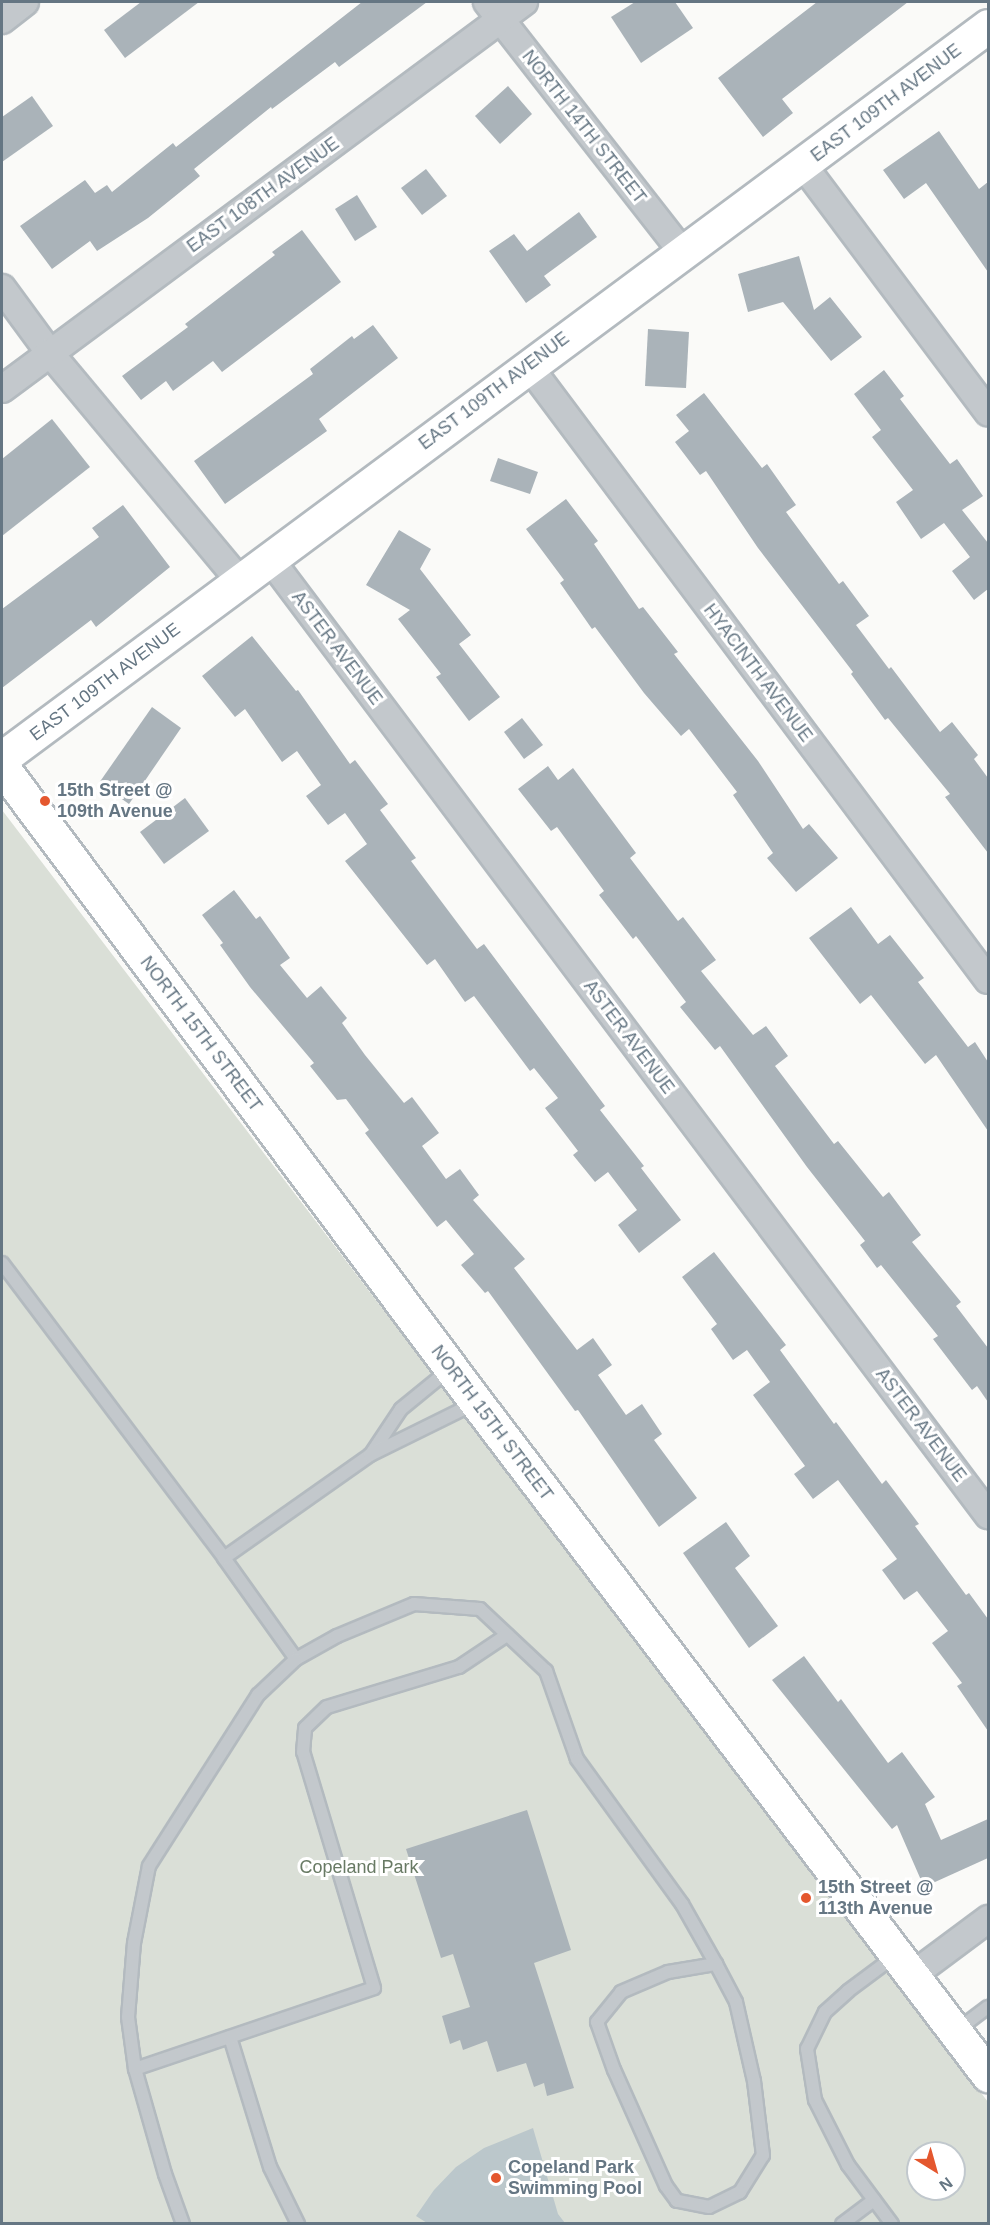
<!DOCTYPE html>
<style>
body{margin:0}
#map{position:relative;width:990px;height:2225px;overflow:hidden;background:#fafaf8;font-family:Arial,sans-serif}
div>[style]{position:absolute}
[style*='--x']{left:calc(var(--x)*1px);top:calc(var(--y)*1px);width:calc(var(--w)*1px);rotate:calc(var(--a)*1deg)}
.green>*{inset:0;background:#dadfd7}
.water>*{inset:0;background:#bbc7cb}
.building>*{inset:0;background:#aab3b9}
.roads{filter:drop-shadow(2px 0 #b3babf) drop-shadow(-2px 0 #b3babf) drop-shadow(0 2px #b3babf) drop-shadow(0 -2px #b3babf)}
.lane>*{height:12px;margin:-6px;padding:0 6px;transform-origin:6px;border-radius:6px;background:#c3c8cc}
.street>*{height:26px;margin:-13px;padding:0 13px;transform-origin:13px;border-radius:13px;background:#c3c8cc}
.secondary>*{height:33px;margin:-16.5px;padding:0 16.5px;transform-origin:16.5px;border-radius:16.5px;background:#fff}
.dots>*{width:16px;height:16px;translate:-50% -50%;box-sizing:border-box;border:3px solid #fff;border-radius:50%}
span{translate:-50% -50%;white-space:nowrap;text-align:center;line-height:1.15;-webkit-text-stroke:6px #fff;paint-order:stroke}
.street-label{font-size:18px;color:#657683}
.poi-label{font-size:18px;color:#657683;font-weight:700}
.left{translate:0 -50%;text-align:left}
.park-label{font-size:18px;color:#687a64}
.frame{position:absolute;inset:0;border:3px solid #657683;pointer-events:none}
.north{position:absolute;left:906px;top:2141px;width:60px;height:60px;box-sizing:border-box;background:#fff;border:2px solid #c1c8cd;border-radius:50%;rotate:143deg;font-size:16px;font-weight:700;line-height:24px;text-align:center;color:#657683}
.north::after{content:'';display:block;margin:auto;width:21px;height:27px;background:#e4572e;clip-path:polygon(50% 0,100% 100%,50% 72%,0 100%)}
</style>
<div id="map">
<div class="green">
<div style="clip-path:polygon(evenodd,2px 810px,988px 2102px,988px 2223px,2px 2223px,2px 810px,918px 2153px,954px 2153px,954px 2189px,918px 2189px,918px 2153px)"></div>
</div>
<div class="water">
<div style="clip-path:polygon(533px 2128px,558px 2214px,565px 2223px,427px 2223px,416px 2216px,434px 2190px,456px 2167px,484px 2148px)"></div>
</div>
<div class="building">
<div style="clip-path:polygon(141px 2px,199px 2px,125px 58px,104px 30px)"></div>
<div style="clip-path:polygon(362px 2px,427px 2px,339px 67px,335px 62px,272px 109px,271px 107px,194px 169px,200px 176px,148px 218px,97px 251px,90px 241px,52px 269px,20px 226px,85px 180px,95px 193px,107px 185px,112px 192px,173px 143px,176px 147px)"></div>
<div style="clip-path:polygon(635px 2px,675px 2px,693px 28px,641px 63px,611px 17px)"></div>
<div style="clip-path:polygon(817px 2px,908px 2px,782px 99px,793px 113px,763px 137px,718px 78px)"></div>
<div style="clip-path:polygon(508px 86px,532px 114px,500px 144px,475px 116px)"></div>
<div style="clip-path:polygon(32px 96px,53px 126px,2px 162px,2px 117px)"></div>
<div style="clip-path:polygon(939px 131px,979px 189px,988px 182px,988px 272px,926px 183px,904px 199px,883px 170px)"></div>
<div style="clip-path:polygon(426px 169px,447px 196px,422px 215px,401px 188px)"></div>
<div style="clip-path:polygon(357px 195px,377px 227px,355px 241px,335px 209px)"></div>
<div style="clip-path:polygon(579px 212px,597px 237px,544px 276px,551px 285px,526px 303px,489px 251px,514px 234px,527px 251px)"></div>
<div style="clip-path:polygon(302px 230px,341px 282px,222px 372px,213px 361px,173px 391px,166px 381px,141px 400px,122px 376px,188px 327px,185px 324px,275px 255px,272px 252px)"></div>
<div style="clip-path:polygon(799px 256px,814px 310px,830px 297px,862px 337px,831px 361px,783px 302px,748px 312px,738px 274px)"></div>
<div style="clip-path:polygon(373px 325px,398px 358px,319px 419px,327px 431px,225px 504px,194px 461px,313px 374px,310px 369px,352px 336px,354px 339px)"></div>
<div style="clip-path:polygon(648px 329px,689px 332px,686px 388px,645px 386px)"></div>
<div style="clip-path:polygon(884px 370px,904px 396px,900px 399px,950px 464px,957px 459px,983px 496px,962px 510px,988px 543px,988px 589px,974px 600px,952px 571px,970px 557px,944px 523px,921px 539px,896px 502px,913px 490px,872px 437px,881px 430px,854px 394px)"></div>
<div style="clip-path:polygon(704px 393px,762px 468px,767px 464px,796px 505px,786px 512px,839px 584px,843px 581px,869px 616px,856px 625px,889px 669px,891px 667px,940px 732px,952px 722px,978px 755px,974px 759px,988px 778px,988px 853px,945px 797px,950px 794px,888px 718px,885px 720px,851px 674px,853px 672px,758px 548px,706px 471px,700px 475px,675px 442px,689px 431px,676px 415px)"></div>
<div style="clip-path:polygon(52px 419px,90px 467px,2px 536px,2px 459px)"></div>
<div style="clip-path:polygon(498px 458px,538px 472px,530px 494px,490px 481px)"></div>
<div style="clip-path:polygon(566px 499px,598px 541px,594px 544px,639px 609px,643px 607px,678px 652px,674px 654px,758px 761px,803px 829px,809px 824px,838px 858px,796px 892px,767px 858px,773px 853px,733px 795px,737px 792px,689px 729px,681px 736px,644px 693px,595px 627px,592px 629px,560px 583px,564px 580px,526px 529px)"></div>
<div style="clip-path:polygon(123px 505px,170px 567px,96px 627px,91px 620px,2px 688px,2px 609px,99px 537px,92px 528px)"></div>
<div style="clip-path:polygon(399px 530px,431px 549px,420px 569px,471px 635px,459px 644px,500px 697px,469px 721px,436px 677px,441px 674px,398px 619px,410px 610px,366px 585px)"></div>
<div style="clip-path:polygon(252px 636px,296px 691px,298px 690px,350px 764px,355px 760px,388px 804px,380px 810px,416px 858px,411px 861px,477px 949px,484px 944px,605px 1106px,600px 1110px,644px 1166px,641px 1168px,681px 1220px,639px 1253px,618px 1225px,637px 1210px,608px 1172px,595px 1182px,573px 1155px,578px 1151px,545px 1108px,558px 1098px,534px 1068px,530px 1071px,474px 996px,465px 1002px,435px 959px,427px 965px,345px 861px,367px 844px,345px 813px,328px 825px,306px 796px,321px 785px,297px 751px,282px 762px,245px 709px,235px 717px,202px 676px)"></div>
<div style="clip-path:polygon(152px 707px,181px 728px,129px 804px,99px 783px)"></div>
<div style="clip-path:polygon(522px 718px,543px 745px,524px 759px,504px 732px)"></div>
<div style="clip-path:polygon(548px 766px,558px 780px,573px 768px,636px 853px,630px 858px,678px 921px,683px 917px,716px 960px,701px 971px,753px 1035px,766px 1026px,788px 1056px,775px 1066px,834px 1144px,838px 1141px,883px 1197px,889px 1192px,921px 1235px,912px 1242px,961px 1302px,956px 1306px,988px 1348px,988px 1402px,977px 1386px,972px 1390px,933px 1339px,938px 1336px,881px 1265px,877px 1268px,860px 1245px,865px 1241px,807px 1167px,720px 1046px,715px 1050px,680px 1007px,686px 1002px,636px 936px,633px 939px,599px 895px,604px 891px,557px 827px,551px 831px,518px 789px)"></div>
<div style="clip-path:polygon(185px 798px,209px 831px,164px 864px,140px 832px)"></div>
<div style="clip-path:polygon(234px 890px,256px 919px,260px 916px,290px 958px,280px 965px,307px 998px,321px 986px,347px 1018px,342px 1023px,365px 1055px,404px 1103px,412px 1097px,439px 1133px,422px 1146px,446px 1179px,460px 1169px,479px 1195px,473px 1200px,525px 1259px,514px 1268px,577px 1350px,593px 1338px,612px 1365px,598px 1375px,626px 1415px,642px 1404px,662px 1434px,654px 1440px,697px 1498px,659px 1527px,578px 1410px,575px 1411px,488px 1291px,485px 1293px,461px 1265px,474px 1254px,446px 1220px,437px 1227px,365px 1133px,369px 1130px,346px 1099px,337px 1100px,310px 1066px,314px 1063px,250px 987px,220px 945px,223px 943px,202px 915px)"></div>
<div style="clip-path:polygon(851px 907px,878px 944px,890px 935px,924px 978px,918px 982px,968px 1047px,975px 1042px,988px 1062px,988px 1131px,936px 1055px,925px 1064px,871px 995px,860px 1004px,809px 938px)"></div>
<div style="clip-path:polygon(714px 1252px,786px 1345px,780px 1350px,834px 1424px,836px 1422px,882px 1484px,886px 1480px,919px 1524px,915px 1526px,966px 1595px,969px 1593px,988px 1619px,988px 1731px,957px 1686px,962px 1683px,932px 1643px,948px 1631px,917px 1591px,904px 1600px,882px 1570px,897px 1559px,838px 1480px,813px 1499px,794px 1474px,805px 1466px,753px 1395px,770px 1382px,747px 1350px,733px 1360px,711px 1329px,717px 1324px,682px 1277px)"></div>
<div style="clip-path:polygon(726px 1522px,750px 1556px,735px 1568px,778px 1626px,749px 1648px,683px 1553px)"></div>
<div style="clip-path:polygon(804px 1656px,838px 1702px,841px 1699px,888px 1763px,902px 1752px,935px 1797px,925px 1804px,941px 1840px,988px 1819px,988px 1858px,924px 1887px,897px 1825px,892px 1829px,772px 1680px)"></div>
<div style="clip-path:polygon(527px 1810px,571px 1950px,534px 1963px,574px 2088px,547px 2096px,544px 2083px,534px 2087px,526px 2063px,497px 2072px,487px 2041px,463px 2050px,460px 2040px,450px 2044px,442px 2016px,470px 2007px,453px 1954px,441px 1958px,406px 1849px)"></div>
</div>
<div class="roads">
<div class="lane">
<div style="--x:2;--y:1263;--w:369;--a:53"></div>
<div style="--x:224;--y:1558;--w:124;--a:54.5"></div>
<div style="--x:296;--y:1659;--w:47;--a:-29.3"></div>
<div style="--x:337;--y:1636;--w:83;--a:-22.6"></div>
<div style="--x:414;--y:1604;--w:66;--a:4.3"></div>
<div style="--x:480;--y:1609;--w:91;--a:43.2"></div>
<div style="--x:546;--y:1671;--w:93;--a:70.6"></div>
<div style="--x:577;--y:1759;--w:179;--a:54.1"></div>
<div style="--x:682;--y:1904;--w:69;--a:60.5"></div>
<div style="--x:716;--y:1964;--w:43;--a:62.2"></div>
<div style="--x:736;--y:2002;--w:81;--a:77.2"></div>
<div style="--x:754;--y:2081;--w:75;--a:83.1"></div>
<div style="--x:763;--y:2155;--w:44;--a:121.9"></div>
<div style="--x:740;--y:2192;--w:34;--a:154"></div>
<div style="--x:709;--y:2207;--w:33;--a:-169"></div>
<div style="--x:677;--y:2201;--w:19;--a:-126"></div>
<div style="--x:666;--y:2186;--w:127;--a:-114.1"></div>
<div style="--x:614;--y:2070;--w:51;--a:-109.5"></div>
<div style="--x:597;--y:2022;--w:38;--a:-51"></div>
<div style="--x:621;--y:1992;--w:51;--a:-23.1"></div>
<div style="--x:668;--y:1972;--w:49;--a:-9.5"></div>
<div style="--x:371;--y:1454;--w:54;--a:-56.3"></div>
<div style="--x:401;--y:1409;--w:63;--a:-39.2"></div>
<div style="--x:224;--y:1558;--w:179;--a:-35.2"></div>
<div style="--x:370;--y:1455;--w:117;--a:-26.3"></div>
<div style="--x:956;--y:2031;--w:40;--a:-37"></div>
<div style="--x:230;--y:2037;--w:136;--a:72.9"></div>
<div style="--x:270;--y:2167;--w:64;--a:63.8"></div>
<div style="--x:135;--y:2069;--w:252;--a:-18.7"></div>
<div style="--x:374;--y:1988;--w:246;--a:-106.7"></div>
<div style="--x:303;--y:1752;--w:24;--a:-85"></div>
<div style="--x:305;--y:1728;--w:30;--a:-44"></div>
<div style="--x:327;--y:1707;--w:138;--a:-16.9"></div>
<div style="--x:459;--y:1667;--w:58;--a:-33.7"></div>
<div style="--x:183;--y:2224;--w:53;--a:-109.8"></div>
<div style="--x:165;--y:2174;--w:109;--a:-105.9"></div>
<div style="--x:135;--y:2069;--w:52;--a:-97.7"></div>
<div style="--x:128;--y:2017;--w:74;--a:-85.4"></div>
<div style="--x:134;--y:1943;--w:78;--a:-79"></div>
<div style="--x:149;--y:1866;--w:203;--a:-57.5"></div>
<div style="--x:258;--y:1695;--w:52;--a:-43.5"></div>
<div style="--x:842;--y:2224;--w:40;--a:-37"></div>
<div style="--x:892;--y:2224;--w:74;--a:-126.7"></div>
<div style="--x:848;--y:2165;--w:73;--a:-116.9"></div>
<div style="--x:815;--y:2100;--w:52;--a:-98.9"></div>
<div style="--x:807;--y:2049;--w:41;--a:-64.1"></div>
<div style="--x:825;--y:2012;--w:31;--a:-42"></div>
<div style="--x:848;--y:1991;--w:59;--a:-36.7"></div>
</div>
<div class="street">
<div style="--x:487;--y:2;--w:317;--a:52"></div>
<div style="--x:2;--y:20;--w:29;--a:-38"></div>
<div style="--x:803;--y:165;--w:309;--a:53.2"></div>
<div style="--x:2;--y:288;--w:79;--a:53.7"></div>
<div style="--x:49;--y:352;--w:298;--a:50.2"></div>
<div style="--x:528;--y:365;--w:768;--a:53.2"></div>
<div style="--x:2;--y:389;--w:650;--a:-36.55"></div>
<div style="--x:270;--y:559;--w:1196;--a:53.09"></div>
<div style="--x:913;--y:1975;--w:94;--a:-36.7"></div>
</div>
<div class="secondary">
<div style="--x:2;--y:758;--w:1228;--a:-36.59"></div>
<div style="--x:2;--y:767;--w:792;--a:53.26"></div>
<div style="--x:476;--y:1402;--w:846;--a:52.74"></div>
</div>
</div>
<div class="dots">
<div style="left:45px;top:801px;background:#e4572e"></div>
<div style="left:806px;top:1898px;background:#e4572e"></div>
<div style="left:496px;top:2178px;background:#e4572e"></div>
</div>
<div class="street-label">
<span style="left:886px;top:103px;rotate:-37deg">EAST 109TH AVENUE</span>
<span style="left:584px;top:127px;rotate:52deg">NORTH 14TH STREET</span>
<span style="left:263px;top:195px;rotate:-36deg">EAST 108TH AVENUE</span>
<span style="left:494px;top:391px;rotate:-37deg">EAST 109TH AVENUE</span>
<span style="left:337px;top:648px;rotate:53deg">ASTER AVENUE</span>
<span style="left:758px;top:673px;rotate:53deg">HYACINTH AVENUE</span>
<span style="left:105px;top:682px;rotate:-37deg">EAST 109TH AVENUE</span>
<span style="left:201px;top:1034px;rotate:53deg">NORTH 15TH STREET</span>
<span style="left:629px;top:1037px;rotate:53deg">ASTER AVENUE</span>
<span style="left:492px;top:1423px;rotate:53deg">NORTH 15TH STREET</span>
<span style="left:921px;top:1425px;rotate:53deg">ASTER AVENUE</span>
</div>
<div class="poi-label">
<span class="left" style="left:57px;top:801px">15th Street @<br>109th Avenue</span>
<span class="left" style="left:818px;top:1898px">15th Street @<br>113th Avenue</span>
<span class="left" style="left:508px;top:2178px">Copeland Park<br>Swimming Pool</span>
</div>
<div class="park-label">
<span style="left:359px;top:1867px">Copeland Park</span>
</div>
<div class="frame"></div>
<div class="north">N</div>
</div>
